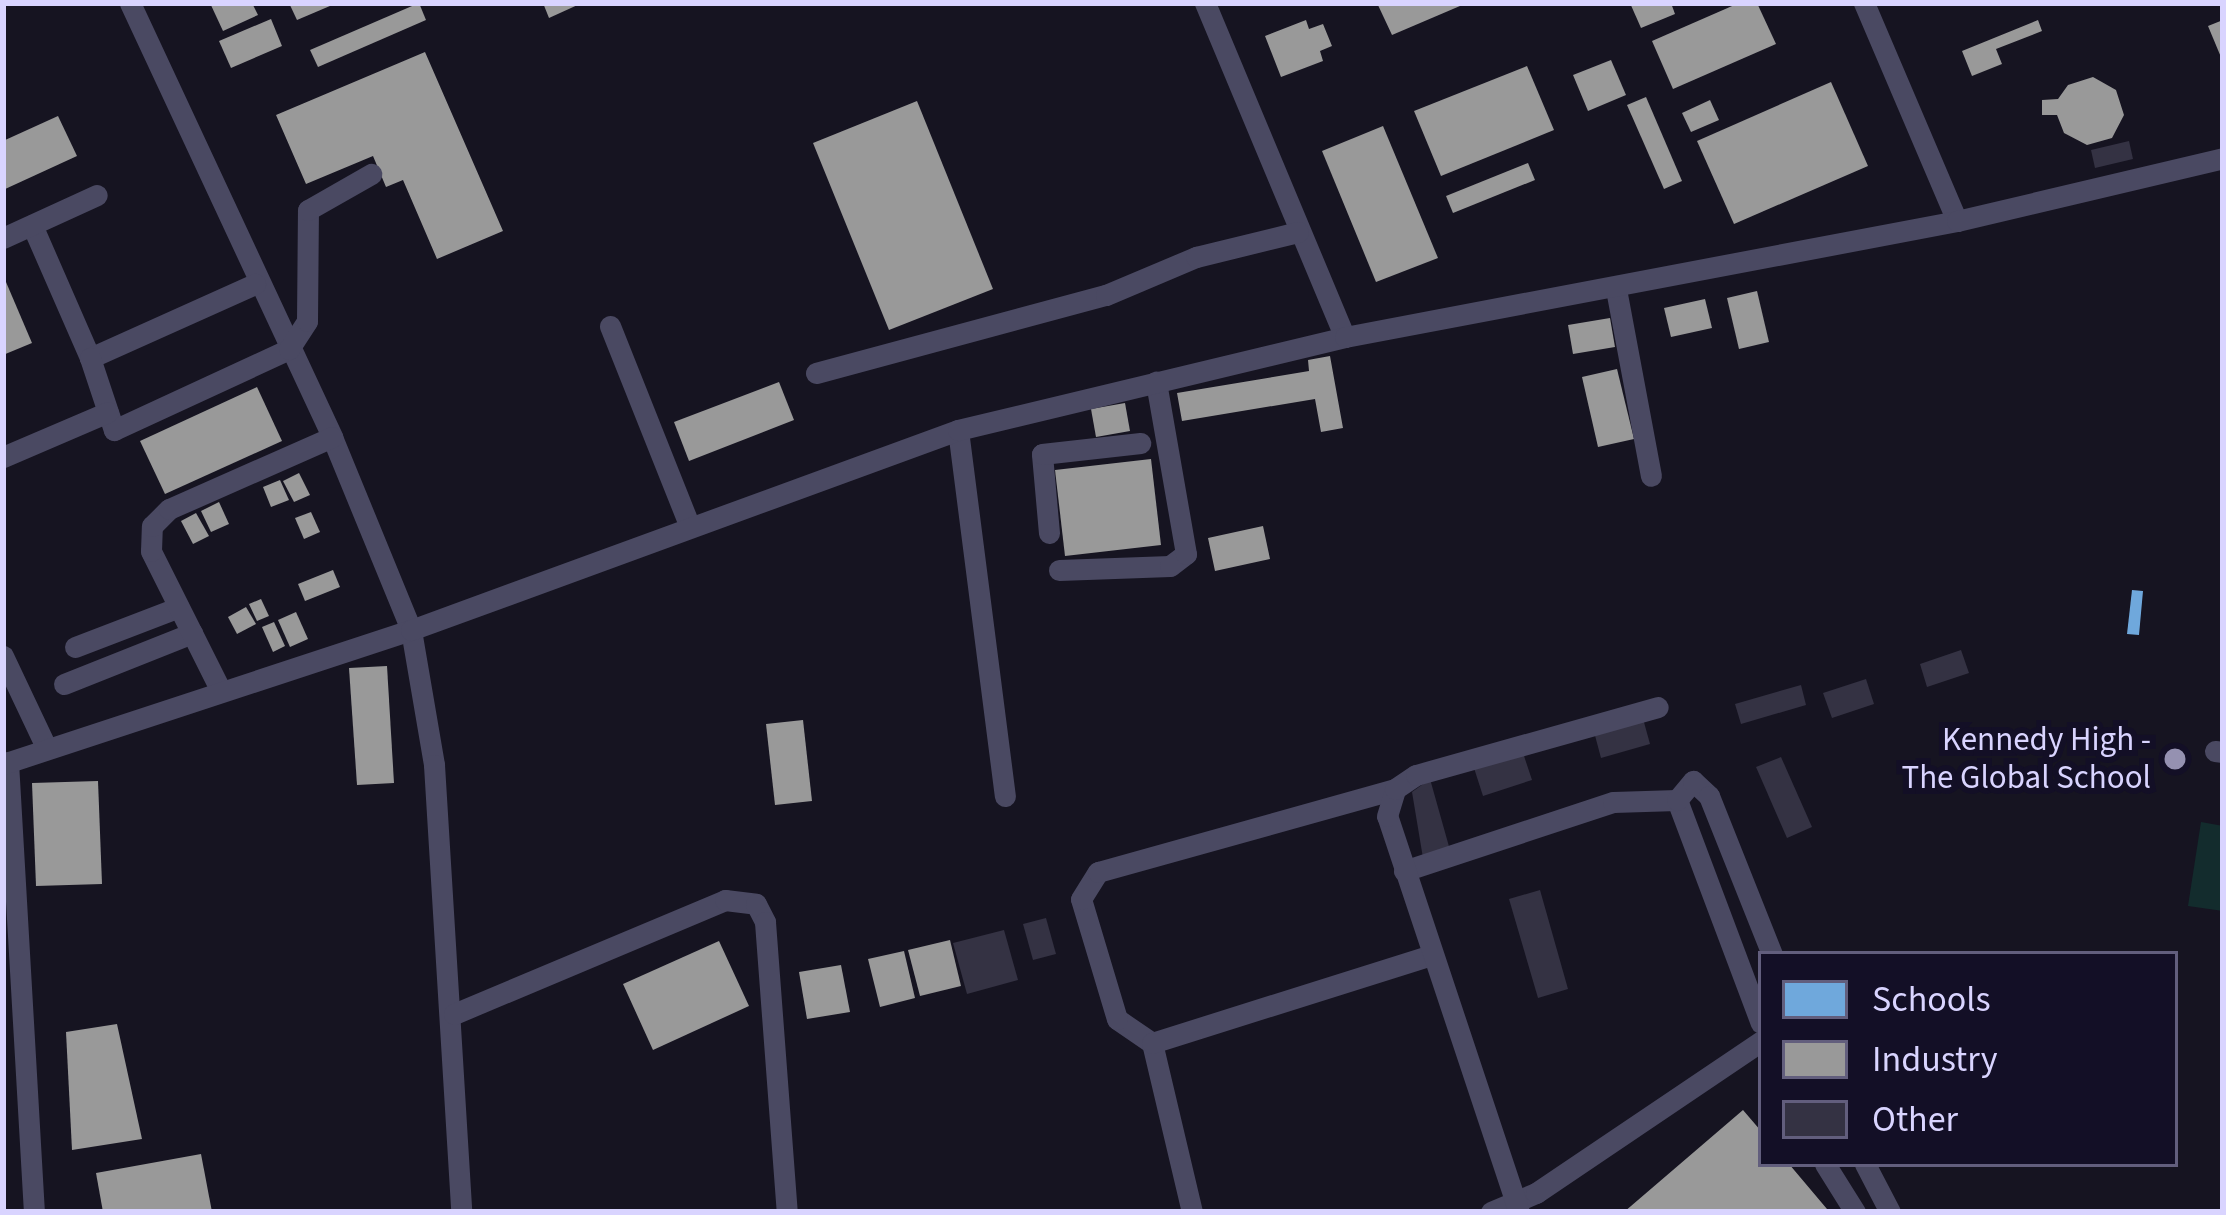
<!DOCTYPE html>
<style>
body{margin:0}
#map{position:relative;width:2226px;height:1215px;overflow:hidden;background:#161421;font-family:"Source Sans 3",sans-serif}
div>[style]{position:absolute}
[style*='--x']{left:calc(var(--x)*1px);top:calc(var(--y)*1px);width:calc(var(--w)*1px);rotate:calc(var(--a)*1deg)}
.green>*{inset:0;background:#132c2d}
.schools>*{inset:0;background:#6fa8dc}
.industry>*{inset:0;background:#999}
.building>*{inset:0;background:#343243}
.minor>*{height:21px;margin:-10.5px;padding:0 10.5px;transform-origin:10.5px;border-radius:10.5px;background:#4a4962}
.dots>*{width:33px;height:33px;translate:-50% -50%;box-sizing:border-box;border:6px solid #130f26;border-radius:50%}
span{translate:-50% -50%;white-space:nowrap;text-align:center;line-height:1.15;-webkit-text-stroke:12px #130f26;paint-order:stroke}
.poi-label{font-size:33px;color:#d9d4ff}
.right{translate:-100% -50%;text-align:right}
.frame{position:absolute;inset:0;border:6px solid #d9d4ff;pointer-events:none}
.legend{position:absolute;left:1758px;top:951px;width:420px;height:216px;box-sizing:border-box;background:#130f26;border:3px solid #625e7d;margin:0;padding:15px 21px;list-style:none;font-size:36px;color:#d9d4ff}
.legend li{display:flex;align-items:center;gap:24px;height:60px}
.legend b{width:60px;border:3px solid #625e7d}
</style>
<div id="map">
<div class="green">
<div style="clip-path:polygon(2201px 822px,2223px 826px,2223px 911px,2188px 906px)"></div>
</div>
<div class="schools">
<div style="clip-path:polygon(2132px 590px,2143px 591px,2139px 635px,2127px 634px)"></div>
</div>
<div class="industry">
<div style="clip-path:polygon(210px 3px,252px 3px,258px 15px,223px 31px)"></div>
<div style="clip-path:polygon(289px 3px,337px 3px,297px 20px)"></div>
<div style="clip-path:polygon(419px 3px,426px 20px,318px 67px,310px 50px)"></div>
<div style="clip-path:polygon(543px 3px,582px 3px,549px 18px)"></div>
<div style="clip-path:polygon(1377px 3px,1467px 3px,1392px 35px)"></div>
<div style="clip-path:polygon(1630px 3px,1671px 3px,1675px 14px,1641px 28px)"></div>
<div style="clip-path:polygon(1739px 3px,1757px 3px,1776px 44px,1673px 89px,1652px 41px)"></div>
<div style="clip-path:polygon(271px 19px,282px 46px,231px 68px,219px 41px)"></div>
<div style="clip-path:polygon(1306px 20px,1309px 29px,1323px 24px,1332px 46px,1320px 51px,1323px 61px,1281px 77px,1265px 36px)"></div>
<div style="clip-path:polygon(2038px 20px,2042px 31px,1996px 49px,2002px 64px,1972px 76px,1962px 51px)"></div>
<div style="clip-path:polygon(2223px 20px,2223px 62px,2208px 26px)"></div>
<div style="clip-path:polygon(425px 52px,503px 231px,437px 259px,403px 180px,386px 187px,373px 156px,306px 184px,276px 115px)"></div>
<div style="clip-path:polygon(1611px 60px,1626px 95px,1588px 111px,1573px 75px)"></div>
<div style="clip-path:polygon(1527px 66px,1554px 130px,1441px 176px,1414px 111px)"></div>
<div style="clip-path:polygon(2093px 77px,2116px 90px,2124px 115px,2112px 138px,2087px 145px,2064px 133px,2057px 115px,2042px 115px,2042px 100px,2058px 99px,2068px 85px)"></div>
<div style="clip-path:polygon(1831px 82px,1868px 166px,1734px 224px,1697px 141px)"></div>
<div style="clip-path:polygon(1646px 97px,1682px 181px,1664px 189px,1627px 105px)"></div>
<div style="clip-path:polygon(1710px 100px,1719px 120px,1691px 132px,1682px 113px)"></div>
<div style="clip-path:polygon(917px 101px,993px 289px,889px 330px,813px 143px)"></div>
<div style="clip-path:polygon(58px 116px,77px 156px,3px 190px,3px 141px)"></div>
<div style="clip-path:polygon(1383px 126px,1438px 258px,1376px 282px,1322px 151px)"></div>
<div style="clip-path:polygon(1528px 163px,1535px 180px,1453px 213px,1446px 196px)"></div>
<div style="clip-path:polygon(3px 275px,32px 343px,3px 355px)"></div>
<div style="clip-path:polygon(1757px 291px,1769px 342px,1739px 349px,1727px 298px)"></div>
<div style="clip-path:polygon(1705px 299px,1712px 328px,1671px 337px,1664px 308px)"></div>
<div style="clip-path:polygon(1610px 318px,1615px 347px,1573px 354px,1568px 325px)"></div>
<div style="clip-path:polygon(1330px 356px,1343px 428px,1321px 432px,1315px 399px,1182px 421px,1177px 393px,1309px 371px,1308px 360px)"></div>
<div style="clip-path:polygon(1617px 369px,1634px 439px,1598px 447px,1582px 377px)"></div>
<div style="clip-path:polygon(779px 382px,794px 420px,689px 461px,674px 422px)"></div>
<div style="clip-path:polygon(257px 387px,282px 441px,165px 494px,140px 441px)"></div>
<div style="clip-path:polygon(1125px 403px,1130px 431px,1096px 437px,1091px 409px)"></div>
<div style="clip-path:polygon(1151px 459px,1161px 545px,1065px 556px,1055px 470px)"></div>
<div style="clip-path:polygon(299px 473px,310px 495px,294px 502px,283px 481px)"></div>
<div style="clip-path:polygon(280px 480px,289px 500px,271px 507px,263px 487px)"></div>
<div style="clip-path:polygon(219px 502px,229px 524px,211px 532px,201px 511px)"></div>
<div style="clip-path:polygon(311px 512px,320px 532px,304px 539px,295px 518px)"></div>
<div style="clip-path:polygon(196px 513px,209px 536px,193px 544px,181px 521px)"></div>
<div style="clip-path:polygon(1263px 526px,1270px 559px,1215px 571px,1208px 538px)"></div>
<div style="clip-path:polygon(333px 570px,340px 587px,305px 601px,298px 584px)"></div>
<div style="clip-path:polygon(261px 599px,269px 616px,257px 621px,249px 604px)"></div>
<div style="clip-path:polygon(246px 607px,256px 624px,237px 634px,228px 617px)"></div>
<div style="clip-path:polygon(296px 612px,308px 639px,290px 647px,278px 620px)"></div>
<div style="clip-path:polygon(274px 622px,285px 646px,273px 652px,262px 627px)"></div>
<div style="clip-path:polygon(387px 666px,394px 783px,357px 785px,349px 668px)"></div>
<div style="clip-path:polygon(803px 720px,812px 801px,775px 805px,766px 724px)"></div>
<div style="clip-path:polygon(98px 781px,102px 884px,36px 886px,32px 783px)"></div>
<div style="clip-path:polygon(950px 940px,961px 986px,920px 996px,908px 950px)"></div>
<div style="clip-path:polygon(719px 941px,749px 1006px,653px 1050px,623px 984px)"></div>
<div style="clip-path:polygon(904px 951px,915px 998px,880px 1007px,868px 959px)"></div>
<div style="clip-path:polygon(841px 965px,850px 1012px,807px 1019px,799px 972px)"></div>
<div style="clip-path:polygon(117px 1024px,142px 1139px,72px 1150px,66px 1032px)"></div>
<div style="clip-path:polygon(1743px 1110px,1761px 1131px,1761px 1164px,1789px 1164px,1827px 1209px,1624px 1212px)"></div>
<div style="clip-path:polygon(201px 1154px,212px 1212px,103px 1212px,96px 1173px)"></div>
</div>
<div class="building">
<div style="clip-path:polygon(2129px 141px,2133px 159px,2095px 168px,2091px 150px)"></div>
<div style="clip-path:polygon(1961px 650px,1969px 673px,1927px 687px,1920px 664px)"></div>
<div style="clip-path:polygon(1866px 679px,1874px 704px,1832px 718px,1823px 693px)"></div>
<div style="clip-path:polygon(1801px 685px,1806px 705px,1741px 724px,1735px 704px)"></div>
<div style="clip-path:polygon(1642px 715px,1650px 744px,1601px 758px,1593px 728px)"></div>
<div style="clip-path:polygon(1523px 753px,1532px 780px,1483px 796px,1474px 768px)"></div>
<div style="clip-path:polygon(1781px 757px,1812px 827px,1787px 838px,1756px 767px)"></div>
<div style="clip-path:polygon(1430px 779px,1450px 850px,1423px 858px,1412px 792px)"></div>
<div style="clip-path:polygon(1540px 890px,1568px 989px,1538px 998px,1509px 899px)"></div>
<div style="clip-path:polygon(1046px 918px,1056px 954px,1033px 960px,1023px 924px)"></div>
<div style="clip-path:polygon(1004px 930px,1018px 980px,967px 994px,953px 943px)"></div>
</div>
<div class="minor">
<div style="--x:130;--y:3;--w:479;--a:65"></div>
<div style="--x:332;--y:437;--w:209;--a:67.7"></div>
<div style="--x:411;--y:630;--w:137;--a:80.3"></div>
<div style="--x:434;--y:765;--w:448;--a:86.5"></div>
<div style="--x:1205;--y:3;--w:362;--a:67.3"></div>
<div style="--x:1864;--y:3;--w:237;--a:66.9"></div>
<div style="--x:32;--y:225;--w:145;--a:66.4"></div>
<div style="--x:90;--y:358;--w:181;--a:-24.2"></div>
<div style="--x:3;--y:238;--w:103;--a:-24.6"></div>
<div style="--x:1616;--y:289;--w:190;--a:79.4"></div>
<div style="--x:610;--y:326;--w:216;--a:68.3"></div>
<div style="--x:90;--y:358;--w:76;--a:71.6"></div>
<div style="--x:114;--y:430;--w:193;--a:-24.8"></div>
<div style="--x:289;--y:349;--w:33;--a:-57"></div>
<div style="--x:307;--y:321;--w:111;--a:-89.5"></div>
<div style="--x:308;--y:210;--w:73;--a:-29.7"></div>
<div style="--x:816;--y:373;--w:300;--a:-15.1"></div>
<div style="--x:1106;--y:295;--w:98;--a:-22.9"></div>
<div style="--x:1196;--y:257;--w:105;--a:-13.8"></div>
<div style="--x:958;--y:430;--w:369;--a:82.7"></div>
<div style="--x:3;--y:457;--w:114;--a:-23.2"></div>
<div style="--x:1049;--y:533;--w:79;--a:-95.1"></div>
<div style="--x:1042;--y:454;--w:99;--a:-6.4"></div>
<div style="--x:1059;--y:570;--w:111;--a:-2.1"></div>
<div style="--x:1170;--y:566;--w:20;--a:-37"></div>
<div style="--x:1186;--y:554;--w:175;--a:-99.9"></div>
<div style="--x:75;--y:647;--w:111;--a:-21"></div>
<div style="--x:3;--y:656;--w:101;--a:64.7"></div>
<div style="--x:64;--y:684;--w:138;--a:-21.7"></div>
<div style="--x:219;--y:687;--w:152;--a:-116.6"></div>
<div style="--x:151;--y:551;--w:25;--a:-88"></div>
<div style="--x:152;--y:526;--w:24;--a:-45"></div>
<div style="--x:169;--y:509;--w:178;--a:-23.8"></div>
<div style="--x:2215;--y:751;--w:8;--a:7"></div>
<div style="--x:8;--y:762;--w:451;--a:86.7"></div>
<div style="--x:3;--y:764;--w:429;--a:-18.2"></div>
<div style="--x:411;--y:630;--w:582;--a:-20.08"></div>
<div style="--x:958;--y:430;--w:398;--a:-13.5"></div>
<div style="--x:1345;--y:337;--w:623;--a:-10.73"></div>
<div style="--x:1957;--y:221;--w:273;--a:-13.3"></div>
<div style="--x:1677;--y:800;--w:238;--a:69.4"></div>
<div style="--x:1404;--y:871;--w:220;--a:-18.3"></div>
<div style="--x:1613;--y:802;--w:64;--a:-1.8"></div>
<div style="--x:1677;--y:800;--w:25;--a:-50"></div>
<div style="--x:1693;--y:781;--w:22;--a:43"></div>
<div style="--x:1709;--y:796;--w:170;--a:68.3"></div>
<div style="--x:454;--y:1014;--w:294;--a:-22.8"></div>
<div style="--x:725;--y:900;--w:31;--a:7"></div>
<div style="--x:756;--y:904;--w:20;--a:63"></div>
<div style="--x:765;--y:922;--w:291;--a:85.7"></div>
<div style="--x:1152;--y:1043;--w:42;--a:-145.6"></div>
<div style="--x:1117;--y:1019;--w:125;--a:-106.7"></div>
<div style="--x:1081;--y:899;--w:32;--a:-58"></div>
<div style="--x:1098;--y:872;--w:308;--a:-15.6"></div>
<div style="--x:1825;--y:1164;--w:57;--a:58"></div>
<div style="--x:1865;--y:1164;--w:54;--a:62.5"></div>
<div style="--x:1192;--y:1212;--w:174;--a:-103.3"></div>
<div style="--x:1152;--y:1043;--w:293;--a:-17.5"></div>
<div style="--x:1491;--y:1212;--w:49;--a:-22.9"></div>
<div style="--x:1536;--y:1193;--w:272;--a:-34"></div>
<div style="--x:1519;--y:1212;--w:417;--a:-108.4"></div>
<div style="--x:1387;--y:816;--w:28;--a:-73"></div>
<div style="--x:1395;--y:789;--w:25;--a:-34"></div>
<div style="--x:1416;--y:775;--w:251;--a:-15.7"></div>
</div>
<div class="dots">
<div style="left:2175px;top:759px;background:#9591b1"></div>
</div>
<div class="poi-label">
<span class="right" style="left:2151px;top:759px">Kennedy High -<br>The Global School</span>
</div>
<div class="frame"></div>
<ul class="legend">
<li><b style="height:33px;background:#6fa8dc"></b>Schools</li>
<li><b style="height:33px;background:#999"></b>Industry</li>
<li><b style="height:33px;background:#343243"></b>Other</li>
</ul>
</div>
